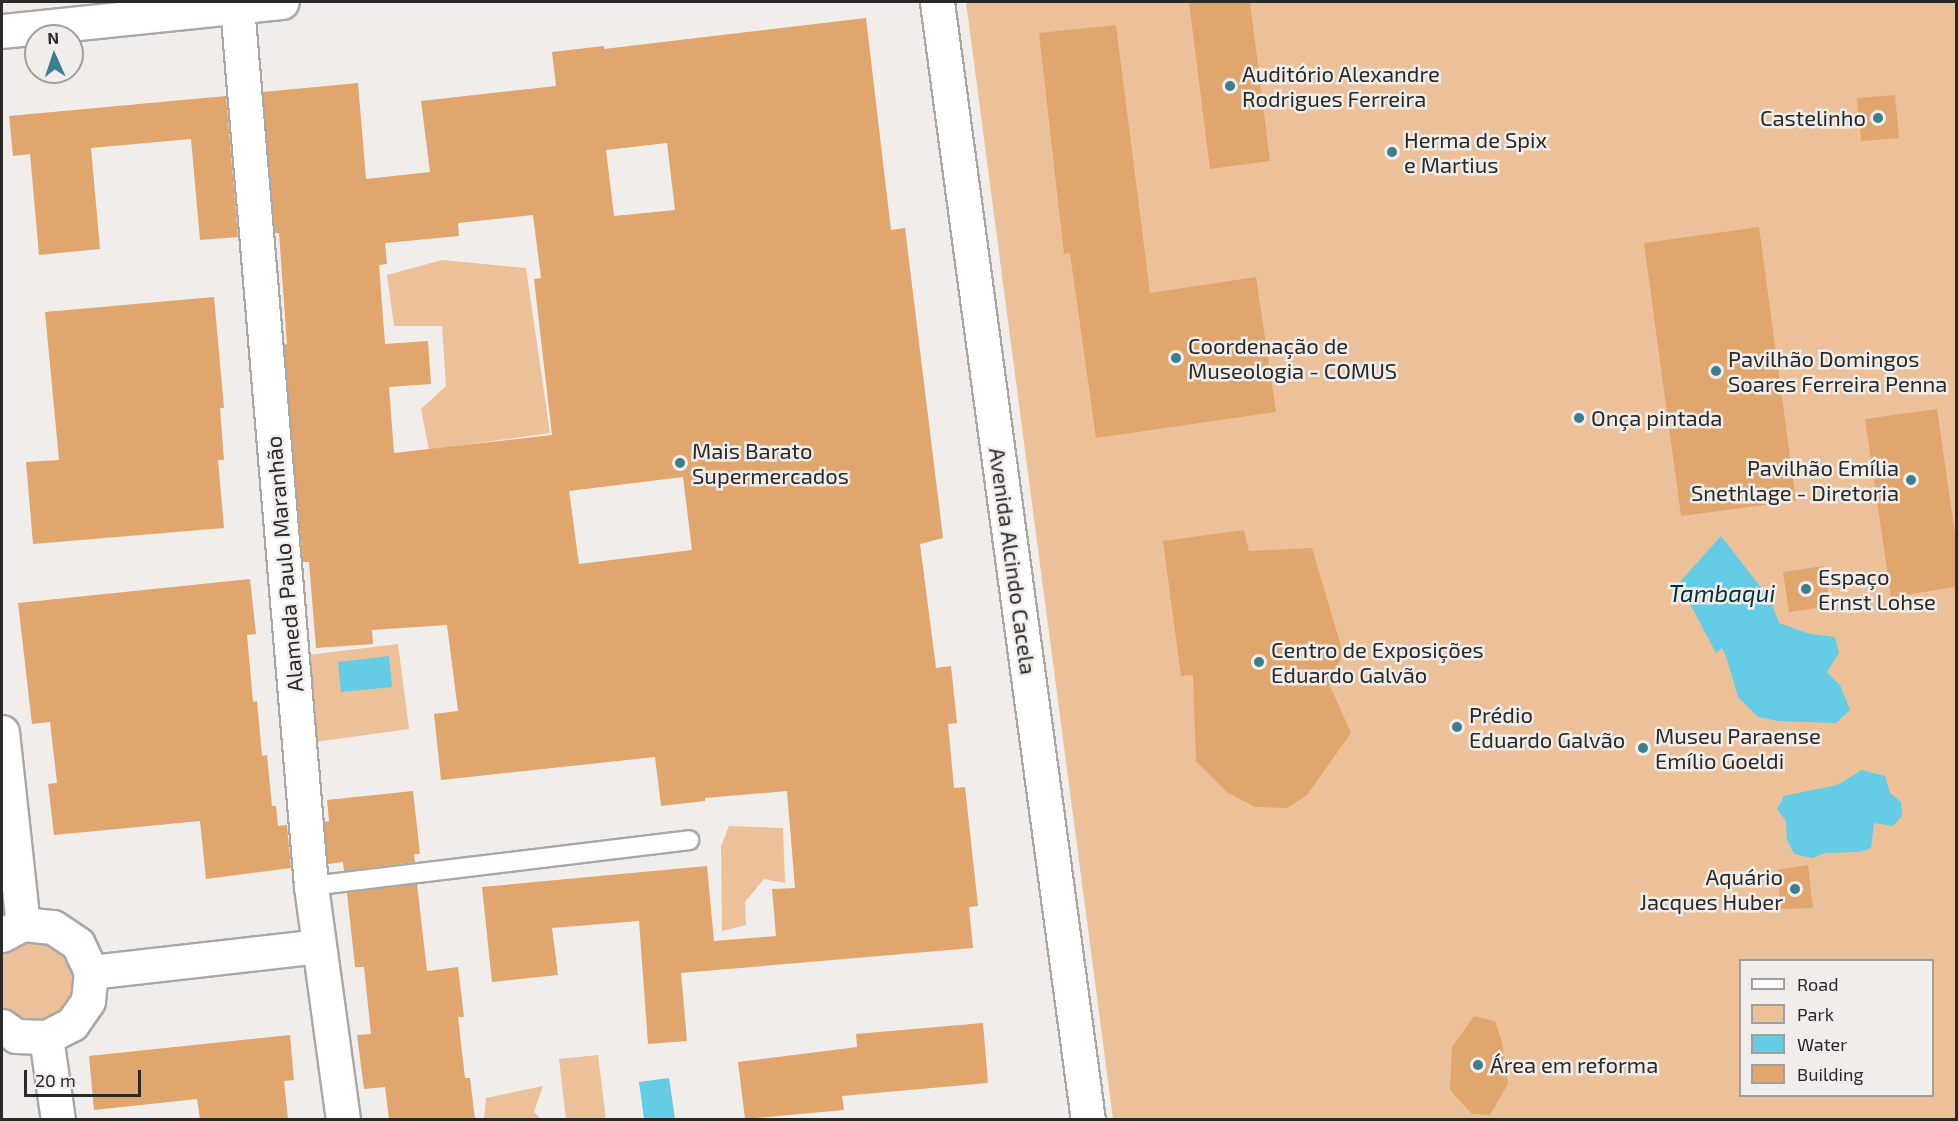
<!DOCTYPE html>
<meta charset="utf-8">
<style>
body{margin:0}
#map{position:relative;width:1958px;height:1121px;overflow:hidden;background:#f0edea;font-family:"Exo 2",sans-serif}
div>[style]{position:absolute}
[style*='--x']{left:calc(var(--x)*1px);top:calc(var(--y)*1px);width:calc(var(--w)*1px);rotate:calc(var(--a)*1deg)}
.green>*{inset:0;background:#ecc199}
.water>*{inset:0;background:#64cce4}
.building>*{inset:0;background:#e1a66d}
.roads{filter:drop-shadow(2px 0 #aaa7a5) drop-shadow(-2px 0 #aaa7a5) drop-shadow(0 2px #aaa7a5) drop-shadow(0 -2px #aaa7a5)}
.lane>*{height:18px;margin:-9px;padding:0 9px;transform-origin:9px;border-radius:9px;background:#fff}
.street>*{height:33px;margin:-16.5px;padding:0 16.5px;transform-origin:16.5px;border-radius:16.5px;background:#fff}
.secondary>*{height:33px;margin:-16.5px;padding:0 16.5px;transform-origin:16.5px;border-radius:16.5px;background:#fff}
.primary>*{height:33px;margin:-16.5px;padding:0 16.5px;transform-origin:16.5px;border-radius:16.5px;background:#fff}
.dots>*{width:16px;height:16px;translate:-50% -50%;box-sizing:border-box;border:3px solid #f0edea;border-radius:50%}
span{translate:-50% -50%;white-space:nowrap;text-align:center;line-height:1.15;-webkit-text-stroke:5px #f0edea;paint-order:stroke}
.poi-label{font-size:22px;color:#2a2928}
.left{translate:0 -50%;text-align:left}
.right{translate:-100% -50%;text-align:right}
.street-label{font-size:22px;color:#2a2928}
.water-label{font-size:24px;color:#00313b;font-style:italic}
.frame{position:absolute;inset:0;border:3px solid #2a2928;pointer-events:none}
.legend{position:absolute;left:1739px;top:959px;width:195px;height:138px;box-sizing:border-box;background:#f0edea;border:2px solid #a19f9c;margin:0;padding:8px 10px;list-style:none;font-size:18px;color:#2a2928}
.legend li{display:flex;align-items:center;gap:12px;height:30px}
.legend b{width:30px;border:2px solid #a19f9c}
.north{position:absolute;left:24px;top:24px;width:60px;height:60px;box-sizing:border-box;background:#f0edea;border:2px solid #a19f9c;border-radius:50%;rotate:357deg;font-size:16px;font-weight:700;line-height:24px;text-align:center;color:#2a2928}
.north::after{content:'';display:block;margin:auto;width:21px;height:27px;background:#3b7e8e;clip-path:polygon(50% 0,100% 100%,50% 72%,0 100%)}
.scale{position:absolute;left:24px;top:1070px;width:117px;height:27px;box-sizing:border-box;border:3px solid #2a2928;border-top:0;padding-left:8px;font-size:18px;line-height:21px;white-space:nowrap;color:#2a2928;-webkit-text-stroke:4px #f0edea;paint-order:stroke}
</style>
<div id="map">
<div class="green">
<div style="clip-path:polygon(evenodd,966px 2px,1956px 2px,1956px 1119px,1113px 1119px,966px 2px,1740px 960px,1932px 960px,1932px 1096px,1740px 1096px,1740px 960px)"></div>
<div style="clip-path:polygon(442px 260px,526px 268px,550px 433px,429px 450px,421px 409px,446px 386px,442px 326px,394px 326px,387px 275px)"></div>
<div style="clip-path:polygon(398px 644px,409px 729px,315px 742px,308px 655px)"></div>
<div style="clip-path:polygon(729px 826px,783px 828px,785px 883px,764px 879px,745px 902px,746px 925px,722px 931px,721px 846px)"></div>
<div style="clip-path:polygon(28px 931px,73px 949px,81px 996px,45px 1028px,2px 1016px,2px 944px)"></div>
<div style="clip-path:polygon(598px 1055px,606px 1119px,566px 1119px,559px 1059px)"></div>
<div style="clip-path:polygon(543px 1086px,534px 1112px,541px 1119px,484px 1119px,486px 1098px)"></div>
</div>
<div class="water">
<div style="clip-path:polygon(1721px 536px,1770px 599px,1779px 623px,1810px 634px,1835px 637px,1839px 653px,1827px 672px,1840px 685px,1850px 710px,1836px 723px,1778px 721px,1758px 717px,1738px 697px,1726px 656px,1722px 648px,1716px 653px,1679px 583px)"></div>
<div style="clip-path:polygon(389px 656px,392px 687px,341px 692px,338px 662px)"></div>
<div style="clip-path:polygon(1862px 770px,1885px 776px,1890px 793px,1901px 802px,1902px 816px,1893px 826px,1874px 823px,1871px 848px,1859px 852px,1826px 853px,1812px 858px,1794px 854px,1787px 840px,1786px 821px,1777px 809px,1784px 796px,1837px 785px)"></div>
<div style="clip-path:polygon(669px 1078px,675px 1119px,644px 1119px,639px 1082px)"></div>
</div>
<div class="building">
<div style="clip-path:polygon(1189px 2px,1250px 2px,1270px 161px,1210px 169px)"></div>
<div style="clip-path:polygon(evenodd,866px 18px,891px 230px,905px 228px,943px 538px,920px 544px,936px 668px,951px 666px,957px 723px,948px 724px,954px 788px,965px 787px,978px 906px,969px 907px,973px 948px,681px 973px,687px 1041px,648px 1044px,639px 921px,552px 928px,558px 975px,492px 982px,482px 887px,707px 866px,714px 941px,776px 936px,772px 889px,795px 888px,787px 791px,705px 798px,705px 801px,661px 806px,655px 757px,441px 780px,434px 714px,458px 711px,447px 625px,372px 630px,373px 644px,316px 648px,309px 562px,303px 562px,284px 345px,287px 344px,279px 233px,275px 233px,263px 92px,358px 83px,366px 179px,430px 172px,421px 101px,556px 86px,552px 52px,604px 46px,604px 49px,866px 18px,667px 143px,675px 210px,614px 216px,606px 150px,667px 143px,866px 18px,533px 215px,541px 278px,534px 279px,552px 435px,394px 453px,389px 387px,431px 384px,428px 341px,385px 344px,379px 265px,387px 264px,385px 243px,459px 236px,458px 223px,533px 215px,866px 18px,683px 477px,692px 550px,579px 564px,569px 491px,683px 477px)"></div>
<div style="clip-path:polygon(1116px 25px,1150px 293px,1256px 277px,1276px 412px,1096px 438px,1070px 253px,1064px 254px,1039px 33px)"></div>
<div style="clip-path:polygon(1895px 95px,1899px 138px,1861px 141px,1857px 98px)"></div>
<div style="clip-path:polygon(226px 96px,238px 237px,200px 240px,191px 139px,91px 148px,100px 249px,39px 255px,30px 154px,13px 156px,9px 116px)"></div>
<div style="clip-path:polygon(1759px 227px,1796px 501px,1681px 516px,1644px 243px)"></div>
<div style="clip-path:polygon(214px 297px,224px 408px,220px 408px,224px 460px,218px 460px,224px 528px,33px 544px,26px 462px,59px 460px,45px 312px)"></div>
<div style="clip-path:polygon(1937px 409px,1956px 541px,1956px 587px,1891px 597px,1865px 419px)"></div>
<div style="clip-path:polygon(1244px 530px,1249px 551px,1312px 548px,1343px 653px,1329px 684px,1351px 733px,1307px 795px,1287px 808px,1255px 807px,1228px 793px,1196px 761px,1193px 675px,1181px 676px,1163px 541px)"></div>
<div style="clip-path:polygon(1824px 566px,1830px 606px,1789px 612px,1783px 572px)"></div>
<div style="clip-path:polygon(250px 579px,256px 634px,247px 635px,253px 702px,257px 701px,262px 756px,267px 755px,272px 806px,276px 806px,278px 826px,287px 825px,291px 868px,206px 879px,200px 821px,54px 835px,48px 784px,57px 783px,50px 722px,32px 724px,18px 603px)"></div>
<div style="clip-path:polygon(413px 791px,420px 854px,414px 854px,415px 862px,344px 871px,343px 862px,328px 864px,324px 822px,329px 821px,327px 800px)"></div>
<div style="clip-path:polygon(1808px 865px,1813px 908px,1781px 909px,1777px 870px)"></div>
<div style="clip-path:polygon(417px 884px,427px 971px,458px 967px,464px 1017px,458px 1017px,465px 1078px,470px 1078px,475px 1119px,389px 1119px,385px 1087px,364px 1089px,357px 1035px,371px 1034px,364px 967px,355px 967px,347px 893px)"></div>
<div style="clip-path:polygon(1474px 1016px,1495px 1021px,1502px 1042px,1508px 1084px,1490px 1115px,1472px 1114px,1450px 1090px,1452px 1047px)"></div>
<div style="clip-path:polygon(983px 1023px,988px 1083px,842px 1096px,844px 1110px,745px 1119px,738px 1062px,857px 1047px,856px 1034px)"></div>
<div style="clip-path:polygon(290px 1035px,294px 1080px,284px 1081px,288px 1119px,200px 1119px,197px 1099px,94px 1110px,89px 1056px)"></div>
</div>
<div class="roads">
<div class="lane">
<div style="--x:311;--y:886;--w:381;--a:-6.9"></div>
</div>
<div class="street">
<div style="--x:237;--y:6;--w:883;--a:85.19"></div>
<div style="--x:311;--y:886;--w:236;--a:82.2"></div>
<div style="--x:2;--y:732;--w:193;--a:83.8"></div>
<div style="--x:2;--y:935;--w:24;--a:-28"></div>
<div style="--x:23;--y:924;--w:30;--a:6"></div>
<div style="--x:53;--y:927;--w:30;--a:34"></div>
<div style="--x:78;--y:944;--w:31;--a:65"></div>
<div style="--x:91;--y:972;--w:29;--a:96"></div>
<div style="--x:88;--y:1001;--w:28;--a:125"></div>
<div style="--x:72;--y:1024;--w:29;--a:153"></div>
<div style="--x:46;--y:1037;--w:30;--a:-178"></div>
<div style="--x:16;--y:1036;--w:17;--a:-144"></div>
<div style="--x:91;--y:972;--w:228;--a:-6.5"></div>
<div style="--x:46;--y:1037;--w:84;--a:81.8"></div>
</div>
<div class="secondary">
<div style="--x:937;--y:2;--w:1128;--a:82.31"></div>
</div>
<div class="primary">
<div style="--x:2;--y:31;--w:281;--a:-5.9"></div>
</div>
</div>
<div class="dots">
<div style="left:1230px;top:86px;background:#3b7e8e"></div>
<div style="left:1878px;top:118px;background:#3b7e8e"></div>
<div style="left:1392px;top:152px;background:#3b7e8e"></div>
<div style="left:1176px;top:358px;background:#3b7e8e"></div>
<div style="left:1716px;top:371px;background:#3b7e8e"></div>
<div style="left:1579px;top:418px;background:#3b7e8e"></div>
<div style="left:680px;top:463px;background:#3b7e8e"></div>
<div style="left:1911px;top:480px;background:#3b7e8e"></div>
<div style="left:1806px;top:589px;background:#3b7e8e"></div>
<div style="left:1259px;top:662px;background:#3b7e8e"></div>
<div style="left:1457px;top:727px;background:#3b7e8e"></div>
<div style="left:1643px;top:748px;background:#3b7e8e"></div>
<div style="left:1795px;top:889px;background:#3b7e8e"></div>
<div style="left:1478px;top:1065px;background:#3b7e8e"></div>
</div>
<div class="poi-label">
<span class="left" style="left:1242px;top:86px">Auditório Alexandre<br>Rodrigues Ferreira</span>
<span class="right" style="left:1866px;top:118px">Castelinho</span>
<span class="left" style="left:1404px;top:152px">Herma de Spix<br>e Martius</span>
<span class="left" style="left:1188px;top:358px">Coordenação de<br>Museologia - COMUS</span>
<span class="left" style="left:1728px;top:371px">Pavilhão Domingos<br>Soares Ferreira Penna</span>
<span class="left" style="left:1591px;top:418px">Onça pintada</span>
<span class="left" style="left:692px;top:463px">Mais Barato<br>Supermercados</span>
<span class="right" style="left:1899px;top:480px">Pavilhão Emília<br>Snethlage - Diretoria</span>
<span class="left" style="left:1818px;top:589px">Espaço<br>Ernst Lohse</span>
<span class="left" style="left:1271px;top:662px">Centro de Exposições<br>Eduardo Galvão</span>
<span class="left" style="left:1469px;top:727px">Prédio<br>Eduardo Galvão</span>
<span class="left" style="left:1655px;top:748px">Museu Paraense<br>Emílio Goeldi</span>
<span class="right" style="left:1783px;top:889px">Aquário<br>Jacques Huber</span>
<span class="left" style="left:1490px;top:1065px">Área em reforma</span>
</div>
<div class="street-label">
<span style="left:1013px;top:561px;rotate:82deg">Avenida Alcindo Cacela</span>
<span style="left:284px;top:564px;rotate:-95deg">Alameda Paulo Maranhão</span>
</div>
<div class="water-label">
<span style="left:1722px;top:593px">Tambaqui</span>
</div>
<div class="frame"></div>
<ul class="legend">
<li><b style="height:8px;background:#fff"></b>Road</li>
<li><b style="height:16px;background:#ecc199"></b>Park</li>
<li><b style="height:16px;background:#64cce4"></b>Water</li>
<li><b style="height:16px;background:#e1a66d"></b>Building</li>
</ul>
<div class="north">N</div>
<div class="scale">20 m</div>
</div>
